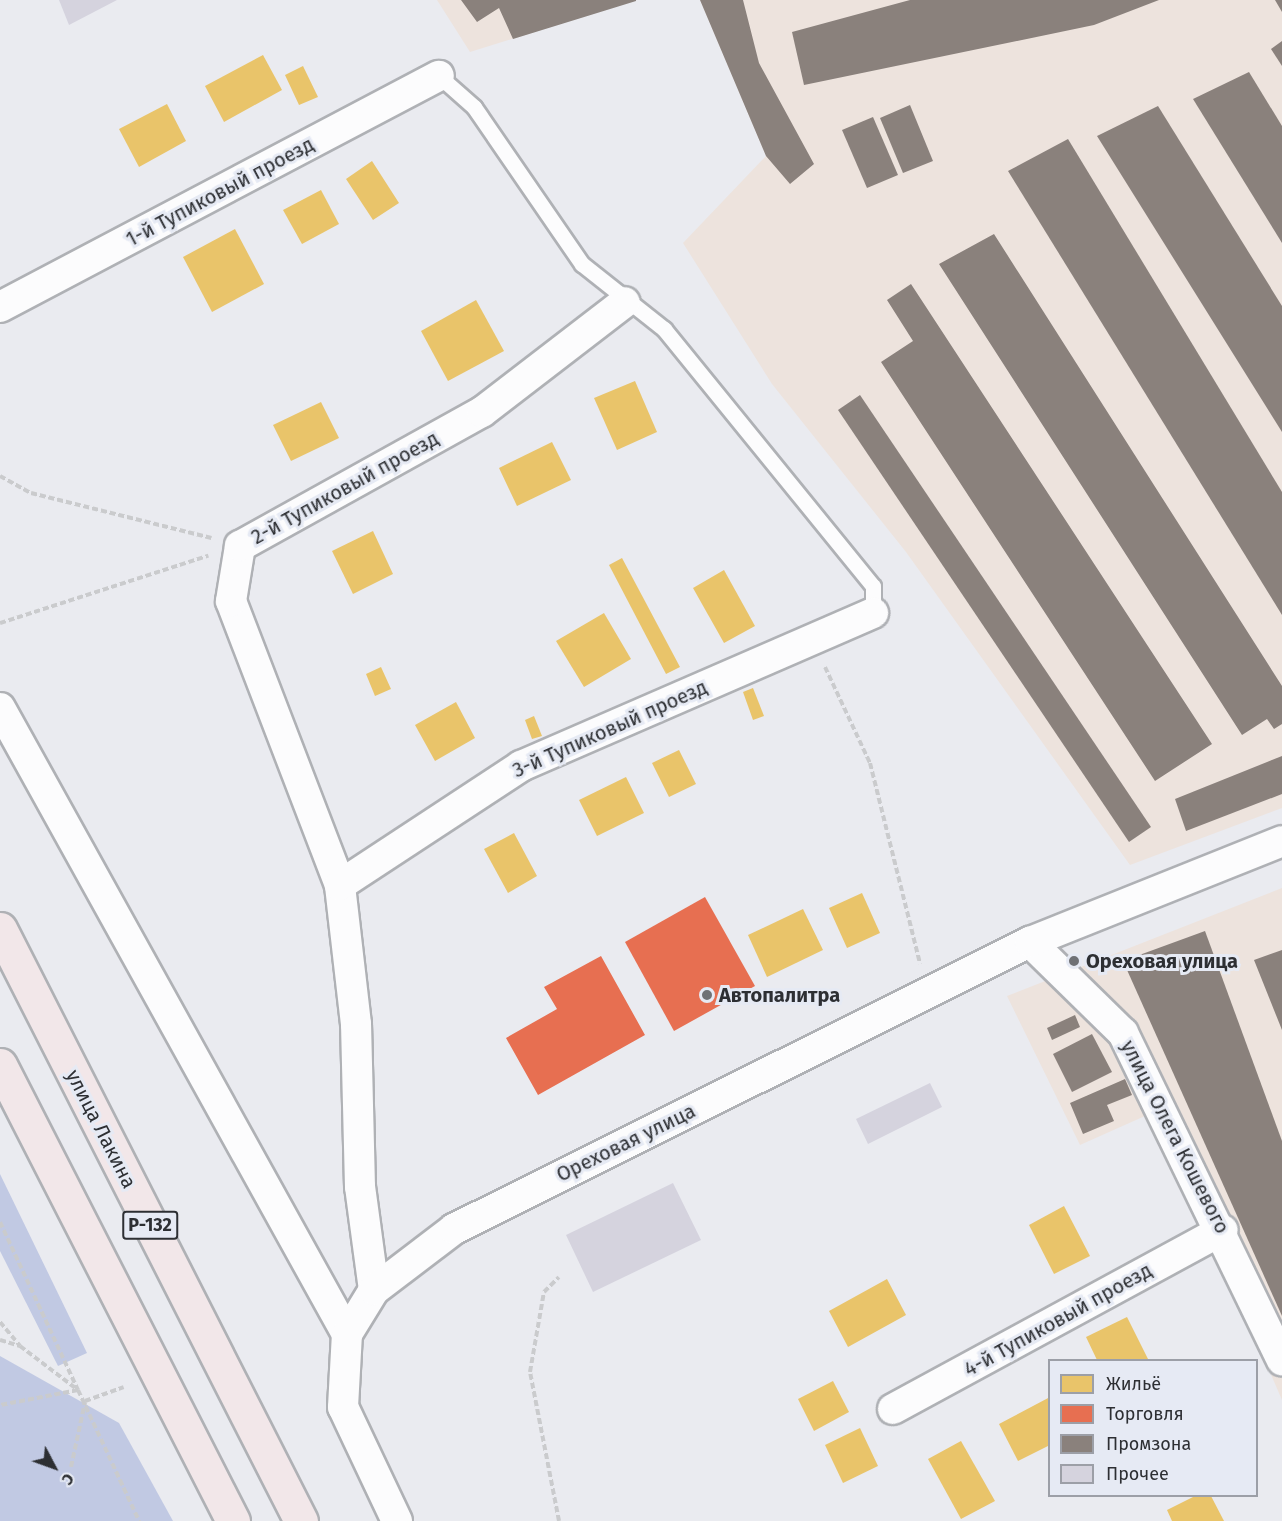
<!DOCTYPE html>
<meta charset="utf-8">
<style>
body{margin:0}
#map{position:relative;width:1282px;height:1521px;overflow:hidden;background:#eaebf0;font-family:"Fira Sans",sans-serif}
div>[style]{position:absolute}
[style*='--x']{left:calc(var(--x)*1px);top:calc(var(--y)*1px);width:calc(var(--w)*1px);rotate:calc(var(--a)*1deg)}
.industrial>*{inset:0;background:#ede3dd}
.forest>*{inset:0;background:#c1c9e3}
.homes>*{inset:0;background:#e9c46a}
.shops>*{inset:0;background:#e76f51}
.industry>*{inset:0;background:#8a817c}
.building>*{inset:0;background:#d5d3de}
.path>*{height:4px;margin-top:-2px;transform-origin:0;background:repeating-linear-gradient(90deg,#cacbcd 0 6px,transparent 0 9px)}
.roads{filter:drop-shadow(2px 0 #afb1b5) drop-shadow(-2px 0 #afb1b5) drop-shadow(0 2px #afb1b5) drop-shadow(0 -2px #afb1b5)}
.lane>*{height:15px;margin:-7.5px;padding:0 7.5px;transform-origin:7.5px;border-radius:7.5px;background:#fcfcfd}
.street>*{height:30px;margin:-15px;padding:0 15px;transform-origin:15px;border-radius:15px;background:#fcfcfd}
.highway>*{height:33px;margin:-16.5px;padding:0 16.5px;transform-origin:16.5px;border-radius:16.5px;background:#f2e7e9}
.dots>*{width:16px;height:16px;translate:-50% -50%;box-sizing:border-box;border:3px solid #e6eaf4;border-radius:50%}
span{translate:-50% -50%;white-space:nowrap;text-align:center;line-height:1.15;-webkit-text-stroke:6px #e6eaf4;paint-order:stroke}
.shield-label span{padding:2px 4px;background:#e6eaf4;border:2px solid;border-radius:4px;-webkit-text-stroke-width:0}
.shield-label{font-size:18px;color:#2d2f33;font-weight:700}
.street-label{font-size:20px;color:#2d2f33}
.poi-label{font-size:20px;color:#2d2f33;font-weight:700}
.left{translate:0 -50%;text-align:left}
.legend{position:absolute;left:1048px;top:1359px;width:210px;height:138px;box-sizing:border-box;background:#e6eaf4;border:2px solid #9c9fa7;margin:0;padding:8px 10px;list-style:none;font-size:18px;color:#2d2f33}
.legend li{display:flex;align-items:center;gap:12px;height:30px}
.legend b{width:30px;border:2px solid #9c9fa7}
.north{position:absolute;left:24px;top:1437px;width:60px;height:60px;-webkit-text-stroke:4px #e6eaf4;paint-order:stroke;rotate:131deg;font-size:16px;font-weight:700;line-height:24px;text-align:center;color:#2d2f33}
.north::after{content:'';display:block;margin:auto;width:21px;height:27px;background:#2d2f33;clip-path:polygon(50% 0,100% 100%,50% 72%,0 100%)}
</style>
<div id="map">
<div class="industrial">
<div style="clip-path:polygon(437px 0,637px 0,470px 52px)"></div>
<div style="clip-path:polygon(700px 0,1282px 0,1282px 808px,1130px 865px,906px 552px,772px 384px,683px 243px,766px 156px)"></div>
<div style="clip-path:polygon(1282px 888px,1282px 1400px,1206px 1225px,1145px 1116px,1080px 1145px,1007px 996px)"></div>
</div>
<div class="forest">
<div style="clip-path:polygon(0 1174px,87px 1353px,58px 1366px,0 1251px)"></div>
<div style="clip-path:polygon(0 1356px,119px 1423px,173px 1521px,0 1521px)"></div>
</div>
<div class="homes">
<div style="clip-path:polygon(263px 55px,282px 90px,224px 122px,205px 86px)"></div>
<div style="clip-path:polygon(303px 66px,318px 97px,299px 105px,285px 75px)"></div>
<div style="clip-path:polygon(167px 104px,186px 141px,139px 167px,119px 129px)"></div>
<div style="clip-path:polygon(372px 161px,399px 203px,373px 220px,346px 179px)"></div>
<div style="clip-path:polygon(321px 190px,339px 224px,302px 244px,283px 210px)"></div>
<div style="clip-path:polygon(235px 229px,264px 284px,212px 312px,183px 257px)"></div>
<div style="clip-path:polygon(476px 300px,504px 351px,448px 381px,421px 331px)"></div>
<div style="clip-path:polygon(635px 381px,657px 432px,617px 450px,594px 398px)"></div>
<div style="clip-path:polygon(321px 402px,339px 438px,291px 461px,273px 425px)"></div>
<div style="clip-path:polygon(552px 442px,571px 480px,517px 506px,499px 468px)"></div>
<div style="clip-path:polygon(373px 531px,393px 574px,353px 594px,332px 551px)"></div>
<div style="clip-path:polygon(622px 558px,680px 667px,666px 674px,609px 565px)"></div>
<div style="clip-path:polygon(724px 570px,755px 626px,724px 643px,693px 588px)"></div>
<div style="clip-path:polygon(604px 613px,631px 659px,584px 687px,556px 641px)"></div>
<div style="clip-path:polygon(381px 667px,391px 689px,375px 696px,366px 674px)"></div>
<div style="clip-path:polygon(753px 688px,764px 716px,753px 720px,743px 692px)"></div>
<div style="clip-path:polygon(456px 702px,475px 738px,435px 761px,415px 725px)"></div>
<div style="clip-path:polygon(534px 716px,542px 736px,532px 739px,525px 720px)"></div>
<div style="clip-path:polygon(679px 750px,696px 784px,669px 797px,652px 763px)"></div>
<div style="clip-path:polygon(626px 777px,644px 813px,597px 836px,579px 800px)"></div>
<div style="clip-path:polygon(514px 833px,537px 876px,508px 893px,484px 849px)"></div>
<div style="clip-path:polygon(862px 893px,880px 933px,847px 948px,829px 908px)"></div>
<div style="clip-path:polygon(803px 909px,823px 950px,767px 977px,748px 935px)"></div>
<div style="clip-path:polygon(1064px 1206px,1090px 1256px,1054px 1274px,1029px 1225px)"></div>
<div style="clip-path:polygon(887px 1279px,906px 1315px,848px 1347px,829px 1311px)"></div>
<div style="clip-path:polygon(1127px 1317px,1148px 1359px,1097px 1360px,1086px 1337px)"></div>
<div style="clip-path:polygon(833px 1381px,849px 1412px,814px 1431px,798px 1399px)"></div>
<div style="clip-path:polygon(1050px 1397px,1050px 1445px,1018px 1461px,999px 1424px)"></div>
<div style="clip-path:polygon(860px 1428px,878px 1466px,843px 1483px,825px 1445px)"></div>
<div style="clip-path:polygon(961px 1441px,995px 1501px,961px 1519px,928px 1459px)"></div>
<div style="clip-path:polygon(1195px 1496px,1211px 1496px,1224px 1521px,1172px 1521px,1167px 1510px)"></div>
</div>
<div class="shops">
<div style="clip-path:polygon(705px 897px,755px 986px,674px 1031px,625px 942px)"></div>
<div style="clip-path:polygon(601px 956px,645px 1035px,538px 1095px,506px 1038px,557px 1009px,544px 987px)"></div>
</div>
<div class="industry">
<div style="clip-path:polygon(461px 0,636px 0,636px 1px,513px 39px,499px 8px,477px 22px)"></div>
<div style="clip-path:polygon(700px 0,743px 0,759px 63px,814px 164px,790px 184px,766px 156px)"></div>
<div style="clip-path:polygon(910px 0,1159px 0,1094px 25px,804px 85px,792px 32px)"></div>
<div style="clip-path:polygon(1275px 0,1282px 0,1282px 12px)"></div>
<div style="clip-path:polygon(1282px 41px,1282px 66px,1271px 49px)"></div>
<div style="clip-path:polygon(1249px 72px,1282px 126px,1282px 243px,1193px 99px)"></div>
<div style="clip-path:polygon(910px 105px,933px 161px,903px 173px,880px 118px)"></div>
<div style="clip-path:polygon(1158px 106px,1282px 306px,1282px 432px,1097px 136px)"></div>
<div style="clip-path:polygon(873px 117px,898px 175px,867px 188px,842px 130px)"></div>
<div style="clip-path:polygon(1068px 139px,1282px 492px,1282px 615px,1008px 171px)"></div>
<div style="clip-path:polygon(994px 234px,1282px 686px,1282px 724px,1274px 729px,1267px 719px,1242px 735px,939px 264px)"></div>
<div style="clip-path:polygon(911px 284px,1212px 744px,1155px 781px,881px 362px,913px 341px,887px 300px)"></div>
<div style="clip-path:polygon(860px 395px,1151px 827px,1129px 842px,838px 410px)"></div>
<div style="clip-path:polygon(1282px 756px,1282px 794px,1186px 831px,1175px 799px)"></div>
<div style="clip-path:polygon(1205px 931px,1282px 1141px,1282px 1316px,1123px 961px)"></div>
<div style="clip-path:polygon(1282px 950px,1282px 1030px,1254px 960px)"></div>
<div style="clip-path:polygon(1075px 1015px,1080px 1027px,1052px 1040px,1047px 1028px)"></div>
<div style="clip-path:polygon(1092px 1034px,1112px 1072px,1072px 1092px,1053px 1054px)"></div>
<div style="clip-path:polygon(1125px 1079px,1132px 1095px,1107px 1105px,1114px 1121px,1083px 1134px,1070px 1103px)"></div>
</div>
<div class="building">
<div style="clip-path:polygon(59px 0,117px 0,69px 25px)"></div>
<div style="clip-path:polygon(930px 1083px,942px 1107px,868px 1144px,856px 1119px)"></div>
<div style="clip-path:polygon(673px 1183px,701px 1240px,593px 1292px,566px 1235px)"></div>
</div>
<div class="path">
<div style="--x:0;--y:476;--w:35;--a:29"></div>
<div style="--x:31;--y:493;--w:186;--a:14"></div>
<div style="--x:0;--y:623;--w:219;--a:-17.9"></div>
<div style="--x:825;--y:667;--w:106;--a:64.9"></div>
<div style="--x:870;--y:763;--w:207;--a:76"></div>
<div style="--x:0;--y:1222;--w:185;--a:65.1"></div>
<div style="--x:78;--y:1390;--w:79;--a:169.1"></div>
<div style="--x:0;--y:1322;--w:31;--a:50"></div>
<div style="--x:20;--y:1346;--w:73;--a:37.2"></div>
<div style="--x:78;--y:1390;--w:145;--a:65"></div>
<div style="--x:0;--y:1340;--w:21;--a:17"></div>
<div style="--x:85;--y:1401;--w:41;--a:-19.7"></div>
<div style="--x:71;--y:1467;--w:66;--a:-77.8"></div>
<div style="--x:559;--y:1521;--w:152;--a:-101"></div>
<div style="--x:530;--y:1372;--w:81;--a:-80.1"></div>
<div style="--x:544;--y:1292;--w:21;--a:-45"></div>
</div>
<div class="roads">
<div class="lane">
<div style="--x:439;--y:76;--w:47;--a:41.5"></div>
<div style="--x:474;--y:107;--w:191;--a:55.5"></div>
<div style="--x:582;--y:264;--w:105;--a:38.4"></div>
<div style="--x:664;--y:329;--w:331;--a:50.9"></div>
<div style="--x:873;--y:586;--w:27;--a:90"></div>
</div>
<div class="street">
<div style="--x:0;--y:307;--w:496;--a:-27.8"></div>
<div style="--x:0;--y:708;--w:716;--a:61"></div>
<div style="--x:340;--y:885;--w:304;--a:-111"></div>
<div style="--x:231;--y:601;--w:56;--a:-80.7"></div>
<div style="--x:240;--y:546;--w:277;--a:-29"></div>
<div style="--x:482;--y:412;--w:180;--a:-37.6"></div>
<div style="--x:1030;--y:942;--w:130;--a:44.4"></div>
<div style="--x:1123;--y:1033;--w:364;--a:64.1"></div>
<div style="--x:374;--y:1290;--w:104;--a:-97.7"></div>
<div style="--x:360;--y:1187;--w:163;--a:-91.4"></div>
<div style="--x:356;--y:1024;--w:140;--a:-96.6"></div>
<div style="--x:340;--y:885;--w:217;--a:-33.3"></div>
<div style="--x:521;--y:766;--w:384;--a:-23.5"></div>
<div style="--x:893;--y:1409;--w:375;--a:-28.5"></div>
<div style="--x:397;--y:1521;--w:126;--a:-115.3"></div>
<div style="--x:343;--y:1407;--w:73;--a:-86.9"></div>
<div style="--x:347;--y:1334;--w:52;--a:-58.5"></div>
<div style="--x:374;--y:1290;--w:101;--a:-37.3"></div>
<div style="--x:454;--y:1229;--w:644;--a:-26.49"></div>
<div style="--x:1030;--y:942;--w:271;--a:-21.8"></div>
</div>
<div class="highway">
<div style="--x:0;--y:929;--w:664;--a:63.05"></div>
<div style="--x:0;--y:1065;--w:512;--a:62.93"></div>
</div>
</div>
<div class="dots">
<div style="left:1074px;top:961px;background:#6f7175"></div>
<div style="left:707px;top:995px;background:#6f7175"></div>
</div>
<div class="shield-label">
<span style="left:150px;top:1225px">Р-132</span>
</div>
<div class="street-label">
<span style="left:220px;top:192px;rotate:-28deg">1-й Тупиковый проезд</span>
<span style="left:345px;top:488px;rotate:-29deg">2-й Тупиковый проезд</span>
<span style="left:610px;top:729px;rotate:-24deg">3-й Тупиковый проезд</span>
<span style="left:101px;top:1129px;rotate:63deg">улица Лакина</span>
<span style="left:1175px;top:1137px;rotate:63deg">улица Олега Кошевого</span>
<span style="left:626px;top:1143px;rotate:-26deg">Ореховая улица</span>
<span style="left:1058px;top:1320px;rotate:-29deg">4-й Тупиковый проезд</span>
</div>
<div class="poi-label">
<span class="left" style="left:1086px;top:961px">Ореховая улица</span>
<span class="left" style="left:719px;top:995px">Автопалитра</span>
</div>
<ul class="legend">
<li><b style="height:16px;background:#e9c46a"></b>Жильё</li>
<li><b style="height:16px;background:#e76f51"></b>Торговля</li>
<li><b style="height:16px;background:#8a817c"></b>Промзона</li>
<li><b style="height:16px;background:#d5d3de"></b>Прочее</li>
</ul>
<div class="north">С</div>
</div>
